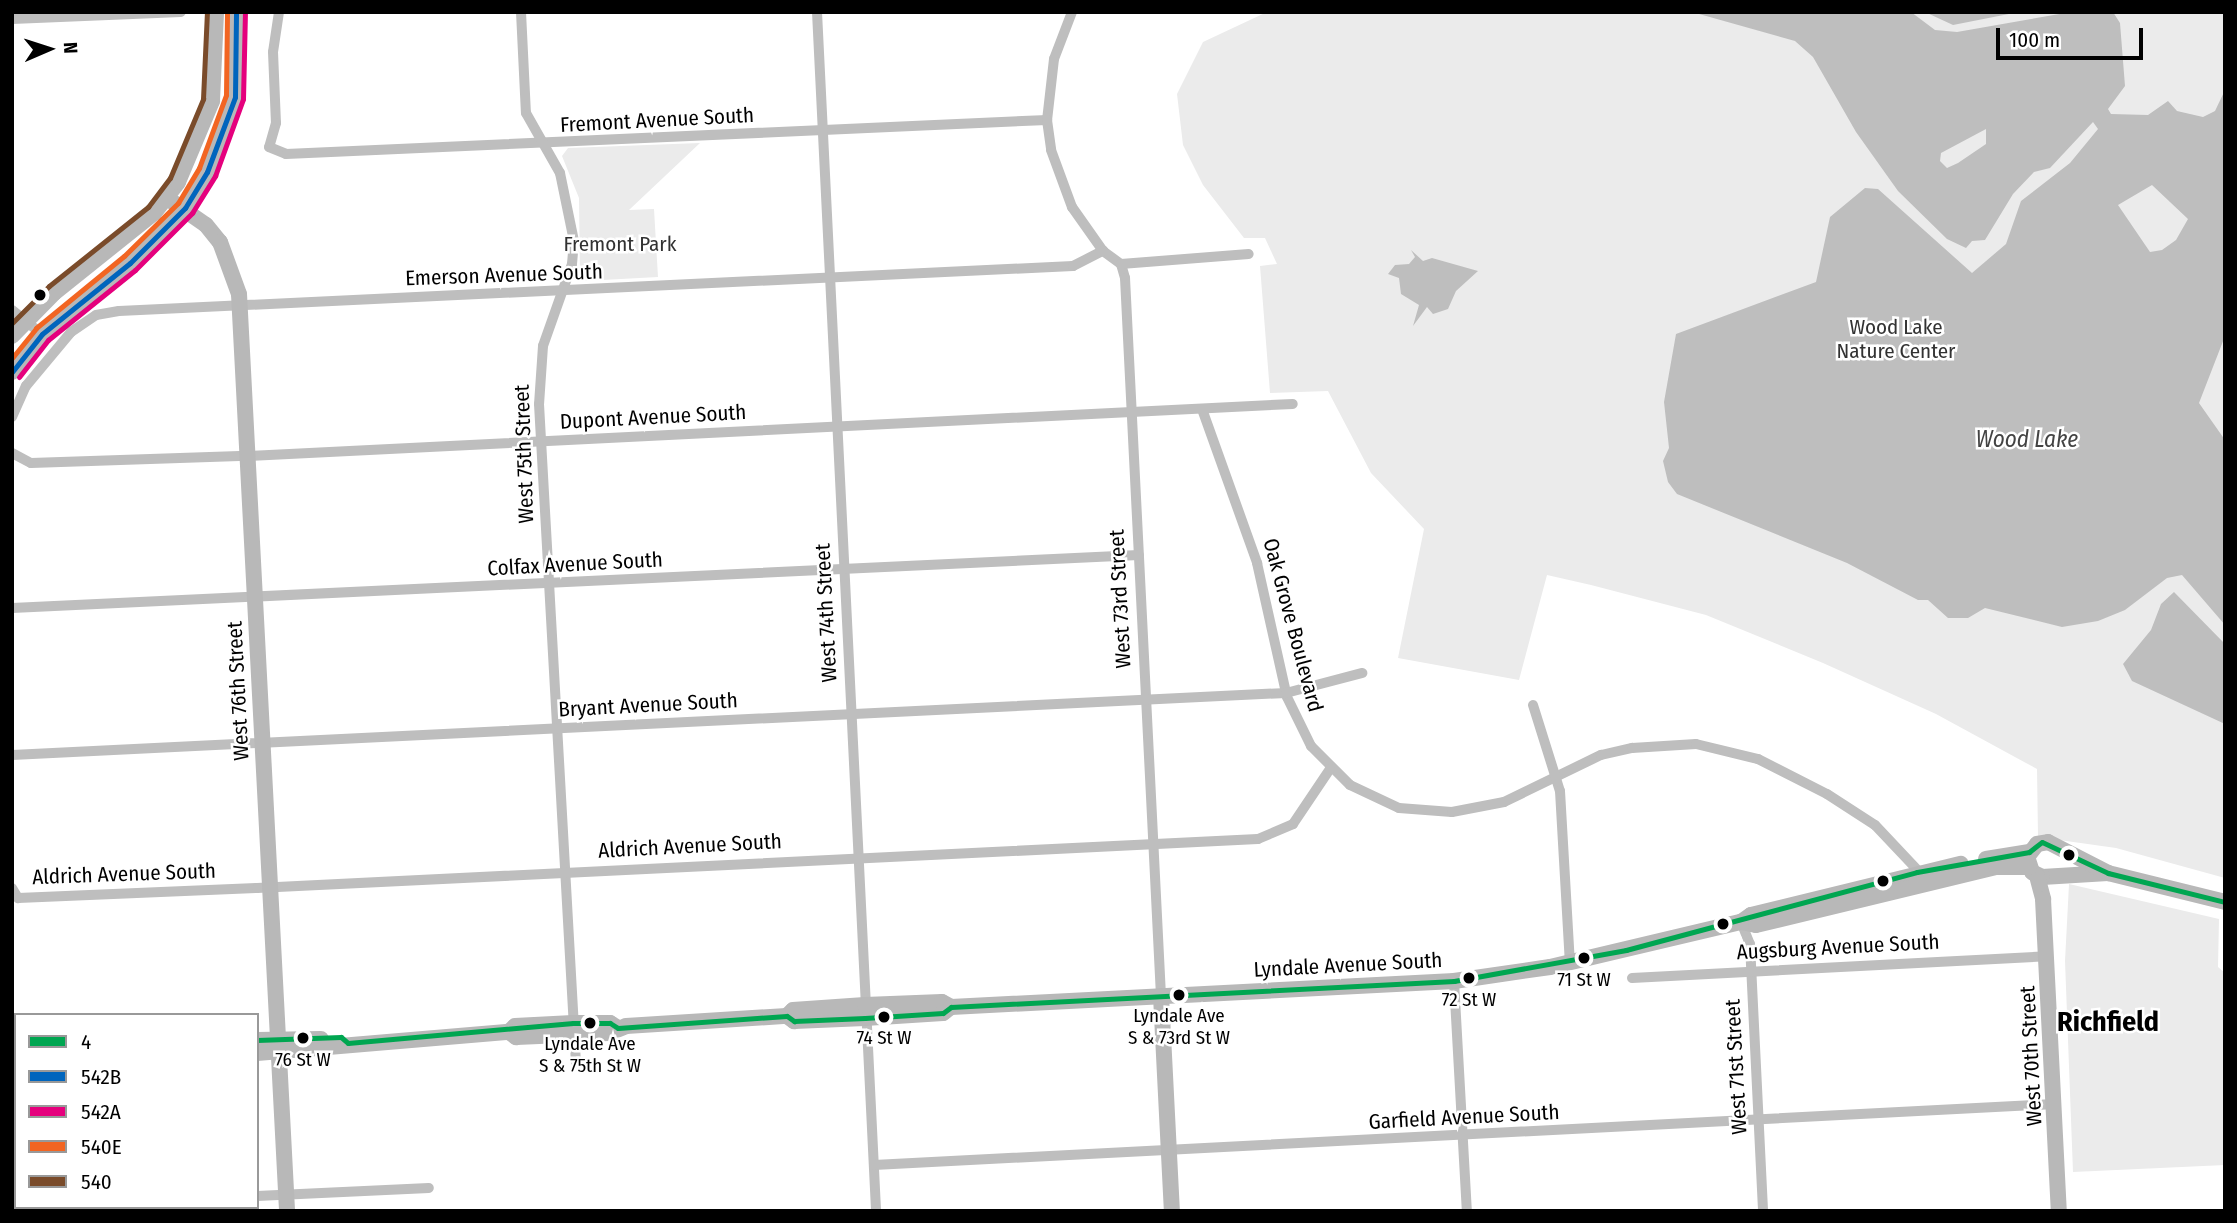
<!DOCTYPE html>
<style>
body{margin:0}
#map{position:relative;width:2237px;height:1223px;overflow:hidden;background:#fff;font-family:"Fira Sans Condensed",sans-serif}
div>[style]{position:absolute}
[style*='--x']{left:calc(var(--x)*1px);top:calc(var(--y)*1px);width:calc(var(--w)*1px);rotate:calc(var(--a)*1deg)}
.green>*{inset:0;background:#ebebeb}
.water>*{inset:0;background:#bebebe}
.street>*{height:10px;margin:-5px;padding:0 5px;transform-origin:5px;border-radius:5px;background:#bebebe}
.secondary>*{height:16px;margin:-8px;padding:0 8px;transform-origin:8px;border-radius:8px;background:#b8b8b8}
.bus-1>*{height:5px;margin:-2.5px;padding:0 2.5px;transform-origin:2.5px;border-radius:2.5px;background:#00a651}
.bus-2>*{height:5px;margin:-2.5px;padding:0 2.5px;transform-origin:2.5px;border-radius:2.5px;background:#0065bd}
.bus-3>*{height:5px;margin:-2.5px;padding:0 2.5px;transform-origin:2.5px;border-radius:2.5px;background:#e5007d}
.bus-4>*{height:5px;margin:-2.5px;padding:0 2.5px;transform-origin:2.5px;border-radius:2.5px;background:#f26522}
.bus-5>*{height:5px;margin:-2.5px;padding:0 2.5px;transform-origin:2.5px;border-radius:2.5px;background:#7a4b2a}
.dots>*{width:19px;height:19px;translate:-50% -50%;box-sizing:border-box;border:4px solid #fff;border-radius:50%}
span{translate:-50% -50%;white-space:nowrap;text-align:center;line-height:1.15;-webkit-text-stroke:5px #fff;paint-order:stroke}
.bus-label{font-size:19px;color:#000}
.street-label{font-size:21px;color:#000}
.park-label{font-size:21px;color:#323232}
.water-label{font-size:23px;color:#434343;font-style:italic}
.district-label{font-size:28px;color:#000;font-weight:700}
.frame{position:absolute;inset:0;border:14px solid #000;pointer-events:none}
.legend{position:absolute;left:14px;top:1013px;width:245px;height:196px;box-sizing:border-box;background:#fff;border:2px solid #999;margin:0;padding:9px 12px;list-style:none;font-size:21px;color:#000}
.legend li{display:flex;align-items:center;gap:14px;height:35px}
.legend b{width:35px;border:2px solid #999}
.north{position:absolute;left:14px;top:14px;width:70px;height:70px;-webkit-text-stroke:5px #fff;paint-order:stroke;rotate:87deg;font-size:19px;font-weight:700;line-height:28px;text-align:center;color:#000}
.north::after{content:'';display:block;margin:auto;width:24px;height:32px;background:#000;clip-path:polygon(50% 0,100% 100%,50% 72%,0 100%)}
.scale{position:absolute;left:1996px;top:28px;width:147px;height:32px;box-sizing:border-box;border:4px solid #000;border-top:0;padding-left:9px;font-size:21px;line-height:24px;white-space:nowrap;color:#000;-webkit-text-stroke:5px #fff;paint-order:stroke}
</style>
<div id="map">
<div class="green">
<div style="clip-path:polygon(1267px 12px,2225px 12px,2225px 878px,2116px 848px,2038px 837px,2037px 769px,1936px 714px,1823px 663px,1706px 615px,1591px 585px,1547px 575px,1519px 680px,1398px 658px,1424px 529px,1371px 473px,1328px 391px,1270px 393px,1260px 266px,1277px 264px,1265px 238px,1244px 238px,1203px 185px,1183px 145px,1177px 94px,1203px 42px)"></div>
<div style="clip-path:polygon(700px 143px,629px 210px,654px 209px,658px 277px,584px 281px,580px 276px,579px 198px,562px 156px,568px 148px)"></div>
<div style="clip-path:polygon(2069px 884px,2219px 919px,2218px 967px,2225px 973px,2225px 1165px,2073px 1172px,2065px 961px)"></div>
</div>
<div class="water">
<div style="clip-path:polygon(evenodd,1692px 12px,1911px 12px,1935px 30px,1957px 32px,2071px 12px,2113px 12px,2120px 23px,2125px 86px,2108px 109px,2111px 114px,2148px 115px,2168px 101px,2177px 111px,2203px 117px,2215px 111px,2225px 90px,2225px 336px,2199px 403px,2225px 440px,2225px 625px,2182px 575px,2167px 578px,2125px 610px,2098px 621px,2062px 627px,1985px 608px,1968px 618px,1948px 618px,1928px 600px,1918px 600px,1847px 563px,1677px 494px,1668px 482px,1663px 461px,1669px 448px,1664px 402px,1676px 334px,1816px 282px,1830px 217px,1865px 188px,1878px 189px,1972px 273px,2006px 244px,2021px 201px,2070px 163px,2098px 129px,2093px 122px,2050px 168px,2034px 172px,2013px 194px,1985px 240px,1972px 241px,1966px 248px,1947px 239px,1898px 191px,1856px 132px,1813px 57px,1795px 41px,1692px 12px,1986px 129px,1986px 144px,1958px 163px,1947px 168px,1940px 161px,1941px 153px,1986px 129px,1692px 12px,2152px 185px,2188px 219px,2176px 240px,2162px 250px,2150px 252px,2118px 205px,2152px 185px)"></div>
<div style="clip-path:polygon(1925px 12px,2019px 12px,1953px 25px)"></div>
<div style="clip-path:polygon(1411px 250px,1423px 261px,1432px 258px,1478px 271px,1456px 291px,1448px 309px,1433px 314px,1427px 307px,1413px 326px,1419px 305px,1401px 294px,1399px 278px,1388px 274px,1395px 265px,1409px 264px,1415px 257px)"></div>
<div style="clip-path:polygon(2174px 592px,2225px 644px,2225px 724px,2132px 681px,2123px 664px,2151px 630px,2161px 604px)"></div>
</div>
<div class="street">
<div style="--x:279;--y:12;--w:40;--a:98.5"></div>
<div style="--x:273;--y:52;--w:71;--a:87.6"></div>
<div style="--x:276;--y:123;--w:25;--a:106"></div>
<div style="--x:269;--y:147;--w:18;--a:22"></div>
<div style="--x:286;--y:154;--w:762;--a:-2.56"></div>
<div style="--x:521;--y:12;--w:101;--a:87.2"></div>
<div style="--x:526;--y:113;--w:69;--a:60.5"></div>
<div style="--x:560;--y:173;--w:69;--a:78.4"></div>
<div style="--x:574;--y:241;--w:23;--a:95"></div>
<div style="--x:572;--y:264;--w:87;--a:109.5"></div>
<div style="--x:543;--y:346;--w:58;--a:93.9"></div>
<div style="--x:539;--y:404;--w:661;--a:86.79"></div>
<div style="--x:817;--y:12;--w:1200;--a:87.18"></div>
<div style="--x:1072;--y:12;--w:50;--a:111"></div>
<div style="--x:1054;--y:59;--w:61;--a:96.5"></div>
<div style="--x:1047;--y:120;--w:30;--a:82"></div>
<div style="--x:1051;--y:150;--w:61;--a:69.8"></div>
<div style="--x:1072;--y:207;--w:54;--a:54.8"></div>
<div style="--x:1103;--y:251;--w:22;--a:36"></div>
<div style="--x:1121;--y:264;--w:15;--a:74"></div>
<div style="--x:1125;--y:278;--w:719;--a:87.13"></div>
<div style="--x:12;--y:19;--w:169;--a:-2.4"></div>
<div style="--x:1121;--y:264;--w:128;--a:-4.5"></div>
<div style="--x:12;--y:310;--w:38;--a:39"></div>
<div style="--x:1202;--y:409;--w:164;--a:70.3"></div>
<div style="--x:1257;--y:563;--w:137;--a:77.4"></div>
<div style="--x:1287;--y:697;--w:55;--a:63.9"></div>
<div style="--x:1311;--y:746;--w:55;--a:45"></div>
<div style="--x:1350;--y:785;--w:54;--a:25.1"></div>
<div style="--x:1399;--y:808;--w:53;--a:4.3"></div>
<div style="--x:1452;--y:812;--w:53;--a:-10.9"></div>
<div style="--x:1504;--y:802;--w:108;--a:-25.9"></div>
<div style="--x:1601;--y:755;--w:32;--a:-13"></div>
<div style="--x:1632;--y:748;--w:64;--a:-3.6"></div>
<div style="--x:1696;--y:744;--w:64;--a:13.6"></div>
<div style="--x:1758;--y:759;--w:77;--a:26.9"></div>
<div style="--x:1827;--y:794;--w:57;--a:32.9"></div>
<div style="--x:1875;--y:825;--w:70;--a:46.7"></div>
<div style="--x:12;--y:417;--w:34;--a:-66"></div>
<div style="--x:26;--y:386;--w:70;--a:-50.2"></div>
<div style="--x:71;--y:332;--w:30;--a:-34"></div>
<div style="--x:96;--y:315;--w:23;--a:-10"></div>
<div style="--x:119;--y:311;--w:955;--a:-2.7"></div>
<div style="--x:1073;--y:266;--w:34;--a:-27"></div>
<div style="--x:12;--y:453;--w:21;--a:28"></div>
<div style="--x:31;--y:463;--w:216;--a:-1.9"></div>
<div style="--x:247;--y:456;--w:1047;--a:-2.85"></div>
<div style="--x:12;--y:608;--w:1128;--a:-2.69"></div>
<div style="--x:1533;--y:705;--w:90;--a:72.6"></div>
<div style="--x:1560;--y:791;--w:172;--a:86.7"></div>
<div style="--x:12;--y:755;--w:1276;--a:-2.79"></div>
<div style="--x:1286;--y:693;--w:79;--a:-14.7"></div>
<div style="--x:12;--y:888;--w:12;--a:59"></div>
<div style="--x:18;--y:898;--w:239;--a:-2.4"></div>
<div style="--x:257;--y:888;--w:1002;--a:-2.8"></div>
<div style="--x:1258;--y:839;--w:38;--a:-23"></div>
<div style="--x:1293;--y:824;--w:66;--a:-56.1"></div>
<div style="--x:1741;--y:922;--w:24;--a:68"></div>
<div style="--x:1750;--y:944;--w:267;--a:87.2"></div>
<div style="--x:1632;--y:978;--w:415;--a:-3"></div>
<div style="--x:1454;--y:981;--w:230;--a:86.8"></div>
<div style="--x:874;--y:1165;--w:1183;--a:-2.96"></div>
<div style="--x:257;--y:1196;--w:172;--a:-2.7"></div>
<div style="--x:31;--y:1211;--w:9;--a:-27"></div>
</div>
<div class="secondary">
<div style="--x:167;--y:198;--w:47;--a:34.7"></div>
<div style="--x:206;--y:225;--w:22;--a:51"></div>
<div style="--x:220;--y:242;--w:55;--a:69.9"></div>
<div style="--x:239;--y:294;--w:918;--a:87"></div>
<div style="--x:12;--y:336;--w:60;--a:-45.7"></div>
<div style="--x:54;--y:293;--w:128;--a:-38.7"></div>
<div style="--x:154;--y:213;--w:39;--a:-52"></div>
<div style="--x:178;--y:182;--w:88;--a:-67.2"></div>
<div style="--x:212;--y:101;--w:89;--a:-87.4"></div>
<div style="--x:12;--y:372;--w:48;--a:-51.7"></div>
<div style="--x:42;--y:334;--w:113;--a:-38.9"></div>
<div style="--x:130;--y:263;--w:78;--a:-45"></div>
<div style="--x:185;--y:208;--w:42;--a:-58.6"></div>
<div style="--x:207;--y:172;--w:80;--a:-69.5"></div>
<div style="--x:235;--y:97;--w:85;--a:-89.3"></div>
<div style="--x:1986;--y:859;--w:44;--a:-9.2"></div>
<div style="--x:2108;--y:873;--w:66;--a:176.5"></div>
<div style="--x:2042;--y:877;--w:11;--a:-153"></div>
<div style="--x:2032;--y:872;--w:16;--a:-108"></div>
<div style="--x:2027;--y:857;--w:16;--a:-52"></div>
<div style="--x:2037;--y:844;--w:11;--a:-10"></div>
<div style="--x:2048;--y:842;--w:68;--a:27.3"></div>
<div style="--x:2108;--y:873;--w:121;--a:13.9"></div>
<div style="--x:2037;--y:876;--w:24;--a:75"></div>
<div style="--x:2043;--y:899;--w:312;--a:87.1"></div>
<div style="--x:1741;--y:922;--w:12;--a:-35"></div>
<div style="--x:1751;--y:915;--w:216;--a:-13.7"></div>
<div style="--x:1161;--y:996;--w:215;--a:87.1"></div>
<div style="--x:787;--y:1016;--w:9;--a:36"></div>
<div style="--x:794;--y:1021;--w:71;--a:-2.4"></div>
<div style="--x:865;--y:1018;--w:78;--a:-3.7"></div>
<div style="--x:943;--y:1013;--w:10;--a:-37"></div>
<div style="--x:509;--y:1032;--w:8;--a:-45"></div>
<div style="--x:515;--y:1026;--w:58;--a:-3"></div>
<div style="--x:573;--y:1023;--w:37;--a:0"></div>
<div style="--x:610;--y:1023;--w:9;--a:32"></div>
<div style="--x:257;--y:1040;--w:64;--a:-0.9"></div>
<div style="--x:12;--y:1052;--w:4;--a:0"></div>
<div style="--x:257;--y:1053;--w:253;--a:-4.8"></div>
<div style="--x:509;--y:1032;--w:9;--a:36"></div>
<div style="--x:516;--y:1037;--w:93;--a:-2.5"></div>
<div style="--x:609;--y:1033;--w:18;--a:-22"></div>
<div style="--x:626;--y:1026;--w:161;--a:-3.6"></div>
<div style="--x:787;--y:1016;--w:8;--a:-45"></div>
<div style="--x:793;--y:1010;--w:72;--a:-4"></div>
<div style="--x:865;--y:1005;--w:77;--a:-2.2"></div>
<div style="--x:942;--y:1002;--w:10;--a:29"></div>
<div style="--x:951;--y:1007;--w:504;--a:-2.96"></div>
<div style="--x:1454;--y:981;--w:97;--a:-8.3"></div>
<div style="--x:1550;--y:967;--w:196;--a:-13.3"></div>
<div style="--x:1741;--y:922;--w:15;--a:11"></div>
<div style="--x:1756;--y:925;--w:247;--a:-13.6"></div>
<div style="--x:1996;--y:867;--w:33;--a:0"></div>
<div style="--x:12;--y:1077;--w:4;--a:0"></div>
</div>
<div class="bus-1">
<div style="--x:257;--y:1040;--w:84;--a:-2"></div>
<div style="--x:341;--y:1037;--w:9;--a:41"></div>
<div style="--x:348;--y:1043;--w:226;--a:-5.1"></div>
<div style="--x:573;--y:1023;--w:37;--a:0"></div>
<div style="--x:610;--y:1023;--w:9;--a:32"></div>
<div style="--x:618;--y:1028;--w:169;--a:-4.1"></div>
<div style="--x:787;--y:1016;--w:9;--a:36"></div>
<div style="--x:794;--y:1021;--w:71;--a:-2.4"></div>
<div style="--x:865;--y:1018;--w:78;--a:-3.7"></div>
<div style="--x:943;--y:1013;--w:10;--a:-37"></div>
<div style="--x:951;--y:1007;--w:504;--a:-2.96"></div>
<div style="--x:1454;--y:981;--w:175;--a:-10.2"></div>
<div style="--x:1626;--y:950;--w:301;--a:-15"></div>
<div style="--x:1917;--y:872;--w:114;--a:-10.1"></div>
<div style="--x:2029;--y:852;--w:16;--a:-38"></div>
<div style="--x:2042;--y:842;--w:73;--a:25.2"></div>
<div style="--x:2108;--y:873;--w:121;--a:13.9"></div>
</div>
<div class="bus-2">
<div style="--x:12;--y:372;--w:48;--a:-51.7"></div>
<div style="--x:42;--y:334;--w:113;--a:-38.9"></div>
<div style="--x:130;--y:263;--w:78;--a:-45"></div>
<div style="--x:185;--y:208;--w:42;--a:-58.6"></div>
<div style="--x:207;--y:172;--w:80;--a:-69.5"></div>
<div style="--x:235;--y:97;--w:85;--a:-89.3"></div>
</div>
<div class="bus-3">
<div style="--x:19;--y:377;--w:47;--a:-51.9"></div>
<div style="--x:48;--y:340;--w:112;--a:-38.8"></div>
<div style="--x:135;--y:270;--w:81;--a:-45"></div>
<div style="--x:192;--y:213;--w:44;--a:-58.1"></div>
<div style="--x:215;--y:176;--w:82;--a:-70"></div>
<div style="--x:243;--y:99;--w:87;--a:-88.7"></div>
</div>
<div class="bus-4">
<div style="--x:12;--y:358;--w:38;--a:-51"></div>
<div style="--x:36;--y:328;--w:114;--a:-39.3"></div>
<div style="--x:124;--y:256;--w:76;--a:-44.5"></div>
<div style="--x:178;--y:203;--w:41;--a:-59"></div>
<div style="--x:199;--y:168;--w:78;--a:-69.7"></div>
<div style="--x:226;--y:95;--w:83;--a:-89.3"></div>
</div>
<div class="bus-5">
<div style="--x:12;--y:323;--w:52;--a:-45"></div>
<div style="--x:49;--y:286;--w:127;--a:-38.6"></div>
<div style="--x:148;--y:207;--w:36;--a:-53"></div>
<div style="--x:170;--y:178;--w:86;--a:-67.3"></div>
<div style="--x:203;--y:99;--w:87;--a:-87.4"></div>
</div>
<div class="dots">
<div style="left:40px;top:295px;background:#000"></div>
<div style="left:2069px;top:855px;background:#000"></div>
<div style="left:1883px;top:881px;background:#000"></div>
<div style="left:1723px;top:924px;background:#000"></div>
<div style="left:1584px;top:958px;background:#000"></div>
<div style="left:1469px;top:978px;background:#000"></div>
<div style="left:1179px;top:995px;background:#000"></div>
<div style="left:884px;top:1017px;background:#000"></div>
<div style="left:590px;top:1023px;background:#000"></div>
<div style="left:303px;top:1038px;background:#000"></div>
</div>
<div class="bus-label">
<span style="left:1584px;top:980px">71 St W</span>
<span style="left:1469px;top:1000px">72 St W</span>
<span style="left:1179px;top:1027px">Lyndale Ave<br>S &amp; 73rd St W</span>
<span style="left:884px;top:1038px">74 St W</span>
<span style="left:590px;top:1055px">Lyndale Ave<br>S &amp; 75th St W</span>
<span style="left:303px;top:1060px">76 St W</span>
</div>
<div class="street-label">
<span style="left:657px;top:120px;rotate:-3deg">Fremont Avenue South</span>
<span style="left:504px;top:275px;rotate:-2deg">Emerson Avenue South</span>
<span style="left:653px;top:417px;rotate:-3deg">Dupont Avenue South</span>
<span style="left:524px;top:454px;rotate:-92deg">West 75th Street</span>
<span style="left:575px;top:564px;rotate:-3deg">Colfax Avenue South</span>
<span style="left:1120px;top:599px;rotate:-93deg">West 73rd Street</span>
<span style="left:826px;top:613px;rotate:-93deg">West 74th Street</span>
<span style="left:1293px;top:625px;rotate:75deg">Oak Grove Boulevard</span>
<span style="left:238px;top:691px;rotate:-93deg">West 76th Street</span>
<span style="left:648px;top:705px;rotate:-3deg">Bryant Avenue South</span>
<span style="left:690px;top:846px;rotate:-3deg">Aldrich Avenue South</span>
<span style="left:124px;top:874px;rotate:-2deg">Aldrich Avenue South</span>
<span style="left:1838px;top:947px;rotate:-3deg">Augsburg Avenue South</span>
<span style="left:1348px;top:965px;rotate:-3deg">Lyndale Avenue South</span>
<span style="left:2031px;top:1056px;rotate:-93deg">West 70th Street</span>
<span style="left:1736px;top:1067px;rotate:-93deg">West 71st Street</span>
<span style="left:1464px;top:1117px;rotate:-3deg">Garfield Avenue South</span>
</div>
<div class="park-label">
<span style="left:620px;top:244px">Fremont Park</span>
<span style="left:1896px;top:339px">Wood Lake<br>Nature Center</span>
</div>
<div class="water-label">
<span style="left:2027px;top:439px">Wood Lake</span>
</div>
<div class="district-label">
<span style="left:2108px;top:1022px">Richfield</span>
</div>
<div class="frame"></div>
<ul class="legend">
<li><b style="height:9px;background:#00a651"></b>4</li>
<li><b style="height:9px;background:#0065bd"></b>542B</li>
<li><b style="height:9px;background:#e5007d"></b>542A</li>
<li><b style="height:9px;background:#f26522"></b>540E</li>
<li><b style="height:9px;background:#7a4b2a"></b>540</li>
</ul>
<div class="north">N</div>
<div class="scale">100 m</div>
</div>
